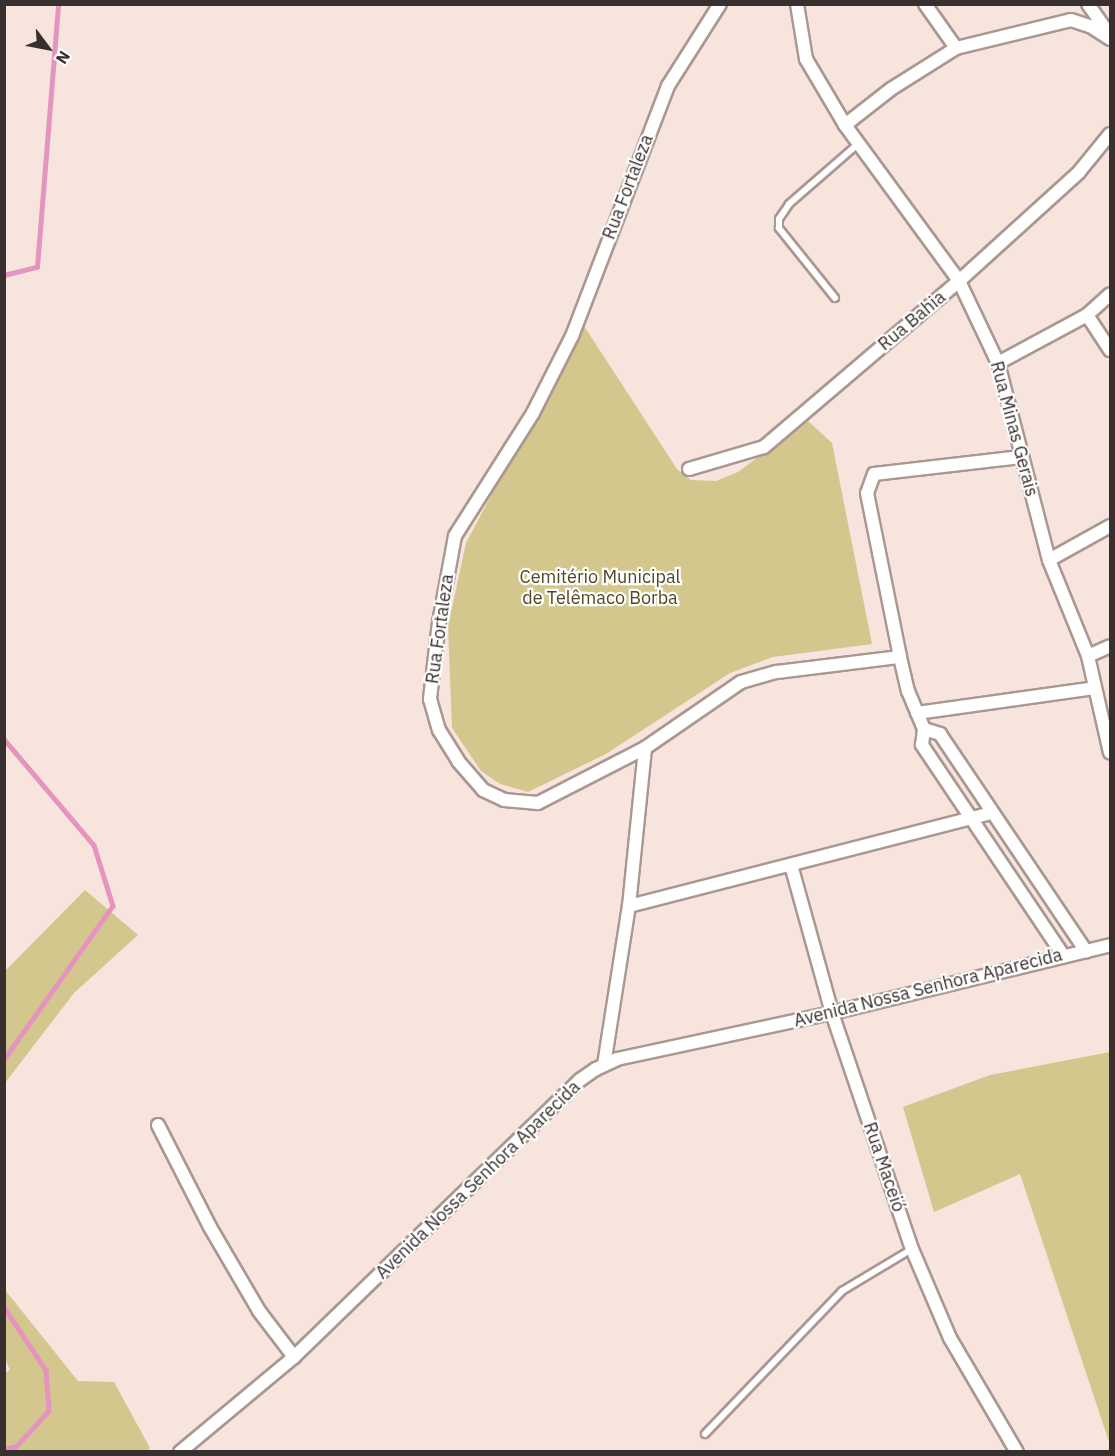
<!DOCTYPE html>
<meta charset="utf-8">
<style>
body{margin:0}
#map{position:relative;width:1115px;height:1456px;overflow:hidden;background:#f7e4dd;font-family:"IBM Plex Sans",sans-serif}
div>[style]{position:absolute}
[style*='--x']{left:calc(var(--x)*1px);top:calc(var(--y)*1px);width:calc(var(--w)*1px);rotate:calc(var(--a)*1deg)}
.green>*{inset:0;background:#d3c78e}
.stream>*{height:4.5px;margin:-2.25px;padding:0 2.25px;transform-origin:2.25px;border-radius:2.25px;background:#e593bf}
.roads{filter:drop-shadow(2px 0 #a99892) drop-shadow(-2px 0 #a99892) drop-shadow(0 2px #a99892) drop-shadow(0 -2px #a99892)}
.lane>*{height:6px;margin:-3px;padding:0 3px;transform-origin:3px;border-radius:3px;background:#fff}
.street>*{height:12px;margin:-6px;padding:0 6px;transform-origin:6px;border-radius:6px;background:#fff}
span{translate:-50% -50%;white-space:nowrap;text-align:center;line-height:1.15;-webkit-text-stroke:4.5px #fff;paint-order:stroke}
.street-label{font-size:18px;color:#37302e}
.park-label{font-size:18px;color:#504822}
.frame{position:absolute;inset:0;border:6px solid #37302e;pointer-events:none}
.north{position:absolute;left:18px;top:18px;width:60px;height:60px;-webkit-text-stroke:4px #fff;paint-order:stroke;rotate:122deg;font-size:16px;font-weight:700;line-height:24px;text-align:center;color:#37302e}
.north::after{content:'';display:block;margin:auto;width:21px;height:27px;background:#37302e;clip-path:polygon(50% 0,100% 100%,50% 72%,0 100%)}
</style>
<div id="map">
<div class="green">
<div style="clip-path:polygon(582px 323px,677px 469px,691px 480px,716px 481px,738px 472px,807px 420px,832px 443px,872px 644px,773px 657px,730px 673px,606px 754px,528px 792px,500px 784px,481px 771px,452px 728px,448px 626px,466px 543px)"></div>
<div style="clip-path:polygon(85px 890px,138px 935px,74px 993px,5px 1083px,5px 971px)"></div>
<div style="clip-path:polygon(1110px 1052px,1110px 1445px,1020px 1174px,934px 1212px,903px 1107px,990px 1075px)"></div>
<div style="clip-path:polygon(5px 1290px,78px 1381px,114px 1382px,150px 1448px,147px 1451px,5px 1451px,5px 1373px,10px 1370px,5px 1359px)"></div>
</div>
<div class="stream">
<div style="--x:4;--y:275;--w:34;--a:-14"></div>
<div style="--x:37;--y:267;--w:264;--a:-85.4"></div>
<div style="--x:4;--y:739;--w:139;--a:49.7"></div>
<div style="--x:94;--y:845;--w:64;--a:72.7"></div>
<div style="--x:113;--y:906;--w:189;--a:125.3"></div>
<div style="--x:4;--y:1307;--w:76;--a:56.3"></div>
<div style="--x:46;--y:1370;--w:41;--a:85.8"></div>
<div style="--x:49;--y:1411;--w:49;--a:132.5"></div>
<div style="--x:16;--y:1447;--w:12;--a:171"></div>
</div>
<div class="roads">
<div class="lane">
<div style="--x:835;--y:298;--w:90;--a:-128.7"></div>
<div style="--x:779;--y:228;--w:9;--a:-90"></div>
<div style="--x:779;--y:219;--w:18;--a:-56"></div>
<div style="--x:789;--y:204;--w:91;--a:-41"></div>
<div style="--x:705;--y:1434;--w:198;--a:-46.2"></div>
<div style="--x:842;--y:1291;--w:82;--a:-31"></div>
</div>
<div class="street">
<div style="--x:720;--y:4;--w:97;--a:122.4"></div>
<div style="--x:668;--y:86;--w:268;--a:111"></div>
<div style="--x:572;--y:336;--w:86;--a:116.9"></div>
<div style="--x:533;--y:413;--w:146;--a:122.4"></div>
<div style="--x:455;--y:536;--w:87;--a:100.5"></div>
<div style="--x:439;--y:622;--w:78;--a:96.7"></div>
<div style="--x:430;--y:699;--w:32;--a:74"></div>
<div style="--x:439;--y:730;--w:36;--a:58"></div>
<div style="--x:458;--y:761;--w:38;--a:49"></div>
<div style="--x:483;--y:790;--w:23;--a:25"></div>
<div style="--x:504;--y:800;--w:34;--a:5"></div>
<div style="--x:538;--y:803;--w:120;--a:-27.2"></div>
<div style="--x:645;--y:748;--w:116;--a:-34.5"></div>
<div style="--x:741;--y:682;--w:37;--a:-16"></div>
<div style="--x:777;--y:672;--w:124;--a:-7"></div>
<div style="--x:797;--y:4;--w:56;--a:80.7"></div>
<div style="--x:806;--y:59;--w:77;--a:59.4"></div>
<div style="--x:845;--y:125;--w:193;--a:53.8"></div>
<div style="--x:959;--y:281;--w:91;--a:64.6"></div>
<div style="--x:998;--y:363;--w:203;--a:75.5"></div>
<div style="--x:1049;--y:560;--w:104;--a:67.9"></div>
<div style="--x:1088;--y:656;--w:99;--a:77.2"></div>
<div style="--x:925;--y:4;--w:54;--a:54.8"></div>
<div style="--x:1088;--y:4;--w:38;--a:55"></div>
<div style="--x:845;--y:125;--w:58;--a:-38"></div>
<div style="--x:891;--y:89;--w:77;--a:-32.2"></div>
<div style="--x:956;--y:48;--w:118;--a:-13.7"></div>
<div style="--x:1071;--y:20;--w:20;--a:18"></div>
<div style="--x:1090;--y:26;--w:24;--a:33"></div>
<div style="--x:1087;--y:315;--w:42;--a:56.7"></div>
<div style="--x:998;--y:363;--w:101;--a:-28.3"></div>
<div style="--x:1087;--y:315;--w:31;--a:-42"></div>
<div style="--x:1021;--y:457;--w:148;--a:173.4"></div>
<div style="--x:874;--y:474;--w:20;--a:110"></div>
<div style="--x:867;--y:493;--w:167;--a:78.6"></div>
<div style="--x:900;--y:657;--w:35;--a:77"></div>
<div style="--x:908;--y:691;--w:41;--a:67.2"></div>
<div style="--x:924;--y:729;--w:16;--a:97"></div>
<div style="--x:922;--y:745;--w:253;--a:56.1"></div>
<div style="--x:689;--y:469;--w:78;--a:-16.3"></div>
<div style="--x:764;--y:447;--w:256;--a:-40.4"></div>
<div style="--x:959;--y:281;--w:162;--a:-42.2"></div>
<div style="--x:1079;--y:172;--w:49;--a:-50.8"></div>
<div style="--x:1049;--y:560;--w:70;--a:-29.1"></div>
<div style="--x:1088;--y:656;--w:24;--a:-24"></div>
<div style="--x:917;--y:713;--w:179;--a:-8"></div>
<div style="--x:924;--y:729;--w:17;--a:17"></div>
<div style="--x:940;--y:734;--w:262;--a:56.1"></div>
<div style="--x:791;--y:865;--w:154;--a:74.5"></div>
<div style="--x:832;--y:1013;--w:249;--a:71.3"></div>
<div style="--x:912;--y:1249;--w:97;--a:66.9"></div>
<div style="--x:950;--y:1338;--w:132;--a:59.6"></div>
<div style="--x:629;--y:906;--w:374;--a:-14.4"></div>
<div style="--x:604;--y:1065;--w:161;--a:-81.1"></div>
<div style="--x:629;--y:906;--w:159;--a:-84.2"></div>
<div style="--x:158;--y:1125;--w:114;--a:63"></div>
<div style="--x:210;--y:1227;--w:97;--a:59.7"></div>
<div style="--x:259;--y:1311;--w:58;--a:52.7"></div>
<div style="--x:180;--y:1452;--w:148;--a:-39.8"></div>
<div style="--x:294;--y:1357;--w:398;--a:-44.1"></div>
<div style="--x:580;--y:1080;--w:19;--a:-35"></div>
<div style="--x:596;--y:1069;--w:23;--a:-25"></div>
<div style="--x:617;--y:1059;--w:220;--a:-12.1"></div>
<div style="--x:832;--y:1013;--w:286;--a:-13.7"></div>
</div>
</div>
<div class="street-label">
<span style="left:628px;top:187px;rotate:-69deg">Rua Fortaleza</span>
<span style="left:912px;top:321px;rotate:-40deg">Rua Bahia</span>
<span style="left:1014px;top:429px;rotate:75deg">Rua Minas Gerais</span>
<span style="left:440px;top:629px;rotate:-82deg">Rua Fortaleza</span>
<span style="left:928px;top:988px;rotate:-14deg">Avenida Nossa Senhora Aparecida</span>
<span style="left:884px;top:1167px;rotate:71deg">Rua Maceió</span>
<span style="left:478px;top:1180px;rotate:-44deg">Avenida Nossa Senhora Aparecida</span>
</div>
<div class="park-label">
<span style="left:600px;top:588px">Cemitério Municipal<br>de Telêmaco Borba</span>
</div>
<div class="frame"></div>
<div class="north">N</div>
</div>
